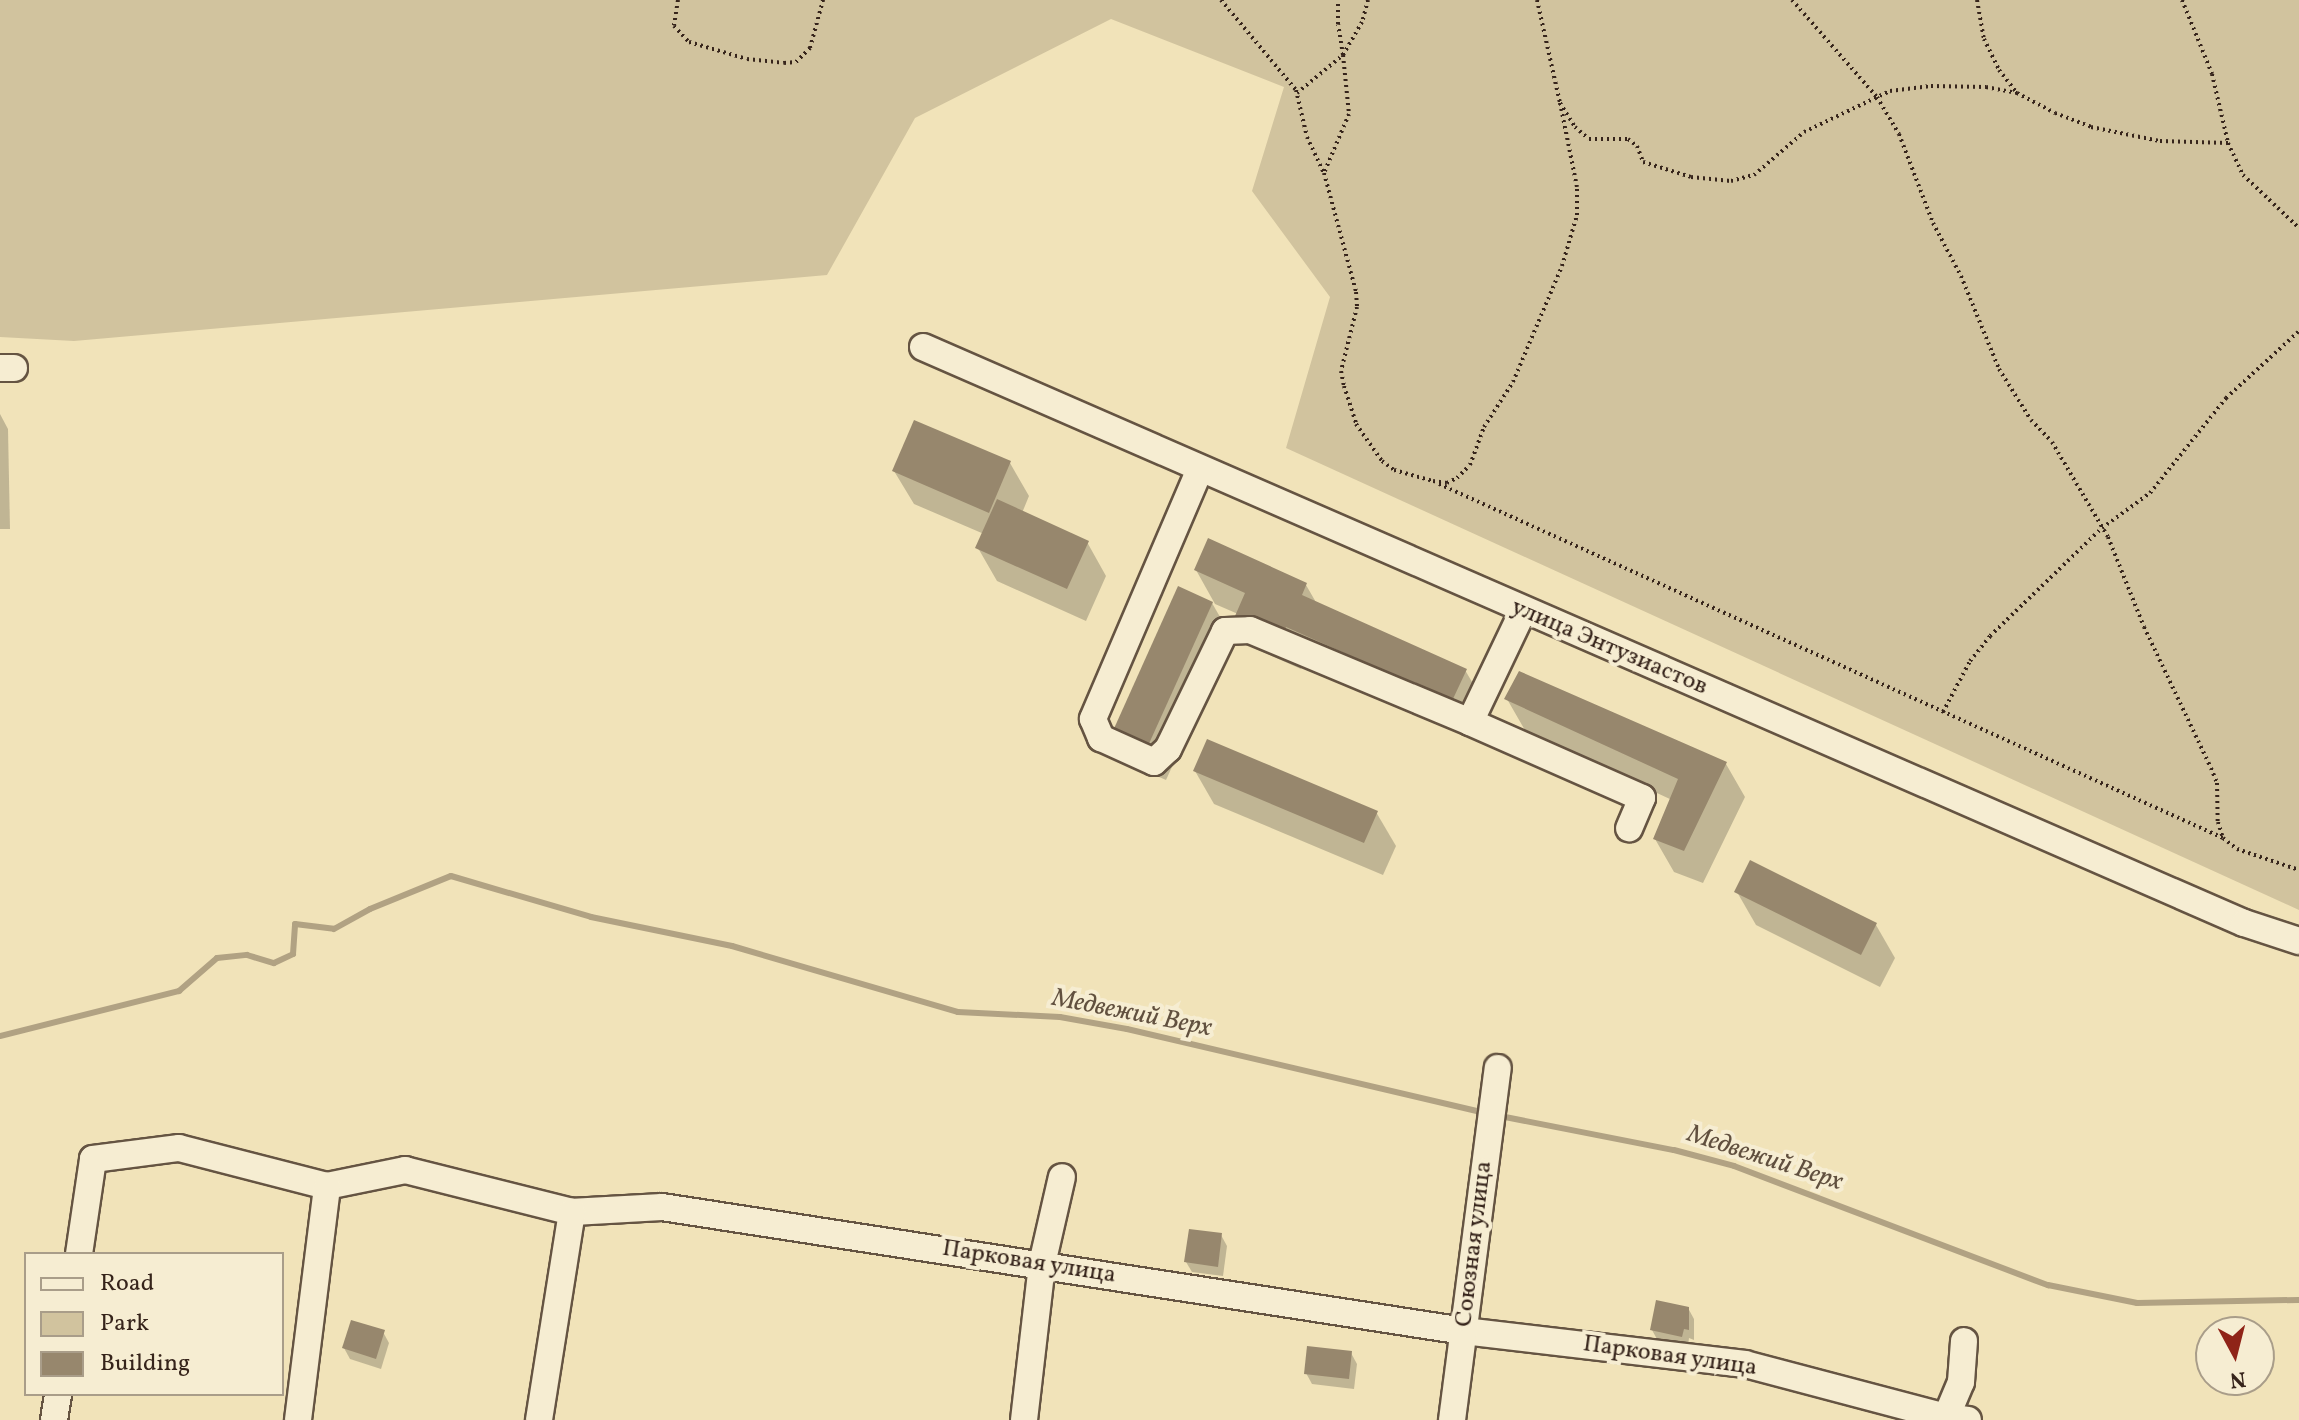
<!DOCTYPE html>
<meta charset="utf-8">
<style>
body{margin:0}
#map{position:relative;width:2299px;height:1420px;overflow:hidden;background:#f1e3b9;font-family:Vollkorn,serif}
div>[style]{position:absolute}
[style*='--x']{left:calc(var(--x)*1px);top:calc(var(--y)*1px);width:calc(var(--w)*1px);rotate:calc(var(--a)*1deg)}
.green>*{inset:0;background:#d1c39e}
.shadow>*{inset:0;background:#0003}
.stream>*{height:6px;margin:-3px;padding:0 3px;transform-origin:3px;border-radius:3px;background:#b1a283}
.building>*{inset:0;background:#97876d}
.path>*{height:4px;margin-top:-2px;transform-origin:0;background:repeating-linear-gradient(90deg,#36241b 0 2px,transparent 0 6px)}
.roads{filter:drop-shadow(2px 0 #655442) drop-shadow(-2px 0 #655442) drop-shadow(0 2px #655442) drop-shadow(0 -2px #655442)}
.minor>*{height:26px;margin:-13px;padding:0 13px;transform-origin:13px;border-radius:13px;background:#f6edd2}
span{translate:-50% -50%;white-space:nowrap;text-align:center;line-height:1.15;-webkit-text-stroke:8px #f6edd2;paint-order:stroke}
.street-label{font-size:24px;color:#36241b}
.water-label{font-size:26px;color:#61503f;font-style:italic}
.legend{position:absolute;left:24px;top:1252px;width:260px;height:144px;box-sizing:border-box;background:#f6edd2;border:2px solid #a99d89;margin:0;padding:10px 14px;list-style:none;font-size:24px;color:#36241b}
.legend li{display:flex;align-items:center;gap:16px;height:40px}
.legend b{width:40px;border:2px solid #a99d89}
.north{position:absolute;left:2195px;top:1316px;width:80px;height:80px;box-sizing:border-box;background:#f6edd2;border:2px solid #a99d89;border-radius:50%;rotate:173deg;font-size:22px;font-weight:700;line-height:32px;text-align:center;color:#36241b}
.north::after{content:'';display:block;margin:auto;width:28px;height:36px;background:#8f2418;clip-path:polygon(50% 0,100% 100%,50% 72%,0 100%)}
</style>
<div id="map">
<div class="green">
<div style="clip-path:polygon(0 0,2299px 0,2299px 910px,1286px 448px,1330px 297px,1252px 191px,1284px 87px,1111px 19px,915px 118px,827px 275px,74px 341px,0 337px)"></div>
</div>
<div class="shadow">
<div style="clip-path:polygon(0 414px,8px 429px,10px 529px,0 529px)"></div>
<div style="clip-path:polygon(1010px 463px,1029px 496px,1022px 513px,1087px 542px,1106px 576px,1086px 621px,997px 581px,978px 548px,984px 534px,914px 504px,894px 471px)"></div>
<div style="clip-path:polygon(1196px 570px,1306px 585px,1317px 604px,1465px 670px,1485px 704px,1471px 733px,1305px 659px,1301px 669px,1256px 649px,1238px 614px,1215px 604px)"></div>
<div style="clip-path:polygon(1212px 603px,1231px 636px,1166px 780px,1134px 766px)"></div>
<div style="clip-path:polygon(1507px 699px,1726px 764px,1745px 797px,1703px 883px,1674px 872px,1655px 839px,1672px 800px,1526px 732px)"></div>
<div style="clip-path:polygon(1195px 771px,1376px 812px,1396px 846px,1383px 875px,1214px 804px)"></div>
<div style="clip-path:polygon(1737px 892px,1876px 925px,1895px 958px,1880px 987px,1756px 925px)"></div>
<div style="clip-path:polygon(1221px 1235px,1227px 1246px,1223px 1276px,1192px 1272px,1186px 1262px)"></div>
<div style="clip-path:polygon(1688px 1308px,1694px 1319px,1694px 1340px,1689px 1338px,1688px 1346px,1658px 1341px,1652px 1330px)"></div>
<div style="clip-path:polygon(383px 1332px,389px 1343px,381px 1369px,350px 1359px,344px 1348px)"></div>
<div style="clip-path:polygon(1351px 1353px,1357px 1364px,1354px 1389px,1312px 1384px,1306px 1373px)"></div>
</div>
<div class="stream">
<div style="--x:0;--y:1036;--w:185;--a:-14.1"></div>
<div style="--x:179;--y:991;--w:50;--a:-41"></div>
<div style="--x:217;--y:958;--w:30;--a:-6"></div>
<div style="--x:247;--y:955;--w:28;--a:17"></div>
<div style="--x:274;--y:963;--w:21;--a:-25"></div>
<div style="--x:293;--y:954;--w:30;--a:-86"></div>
<div style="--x:295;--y:924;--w:39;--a:7"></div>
<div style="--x:334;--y:929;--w:41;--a:-29.1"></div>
<div style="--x:370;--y:909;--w:87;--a:-22.2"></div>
<div style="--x:451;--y:876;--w:146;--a:16.3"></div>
<div style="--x:591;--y:917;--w:144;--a:11.6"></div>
<div style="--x:732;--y:946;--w:235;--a:16.3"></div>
<div style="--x:958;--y:1012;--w:102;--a:2.8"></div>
<div style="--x:1060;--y:1017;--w:68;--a:10.2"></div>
<div style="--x:1127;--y:1029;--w:368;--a:13.2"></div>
<div style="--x:1500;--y:1116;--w:177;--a:11.1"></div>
<div style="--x:1674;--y:1150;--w:62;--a:14.9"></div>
<div style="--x:1734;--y:1166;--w:336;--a:20.8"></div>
<div style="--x:2048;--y:1285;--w:91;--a:11.4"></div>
<div style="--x:2137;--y:1303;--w:162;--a:-1.1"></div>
</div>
<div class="building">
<div style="clip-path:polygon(914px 420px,1011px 461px,989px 513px,892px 471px)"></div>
<div style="clip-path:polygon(997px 499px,1089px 541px,1067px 589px,975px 548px)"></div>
<div style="clip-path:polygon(1208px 538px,1307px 583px,1302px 595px,1467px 669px,1452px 701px,1286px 627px,1282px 637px,1235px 616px,1245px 593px,1194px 570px)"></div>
<div style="clip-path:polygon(1178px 586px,1213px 602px,1147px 748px,1112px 733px)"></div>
<div style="clip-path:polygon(1519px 671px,1727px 762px,1684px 851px,1653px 839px,1678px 779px,1504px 699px)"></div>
<div style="clip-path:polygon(1207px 739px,1378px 811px,1364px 843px,1193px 771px)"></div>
<div style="clip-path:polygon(1750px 860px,1877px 923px,1861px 955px,1734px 892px)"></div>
<div style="clip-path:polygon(1189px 1229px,1222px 1233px,1218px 1267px,1184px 1262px)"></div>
<div style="clip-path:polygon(1656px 1300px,1689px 1307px,1689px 1330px,1684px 1329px,1682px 1337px,1650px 1330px)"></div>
<div style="clip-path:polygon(351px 1320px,385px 1330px,376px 1359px,342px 1348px)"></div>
<div style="clip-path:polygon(1307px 1346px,1352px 1351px,1349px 1379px,1304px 1374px)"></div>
</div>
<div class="path">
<div style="--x:678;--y:0;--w:26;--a:99"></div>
<div style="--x:674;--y:26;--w:22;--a:47"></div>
<div style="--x:689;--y:42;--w:60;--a:16.3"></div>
<div style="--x:747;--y:59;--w:37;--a:6"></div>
<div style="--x:784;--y:63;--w:12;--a:-5"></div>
<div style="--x:796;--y:62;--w:20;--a:-45"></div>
<div style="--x:810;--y:48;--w:50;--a:-74.8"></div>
<div style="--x:1221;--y:0;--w:117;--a:50.2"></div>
<div style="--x:1296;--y:90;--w:48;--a:76.8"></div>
<div style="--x:1307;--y:137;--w:40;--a:65"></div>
<div style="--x:1368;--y:0;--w:23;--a:105"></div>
<div style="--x:1362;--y:22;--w:38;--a:120"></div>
<div style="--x:1343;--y:55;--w:59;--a:84.2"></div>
<div style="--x:1349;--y:114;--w:64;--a:113"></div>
<div style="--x:1324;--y:173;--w:123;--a:74.9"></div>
<div style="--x:1356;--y:292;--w:15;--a:86"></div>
<div style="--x:1357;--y:307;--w:66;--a:104"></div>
<div style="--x:1341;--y:371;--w:15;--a:79"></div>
<div style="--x:1344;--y:386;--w:40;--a:72"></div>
<div style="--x:1356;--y:424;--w:45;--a:54.9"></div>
<div style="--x:1382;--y:461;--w:15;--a:37"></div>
<div style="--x:1394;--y:470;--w:41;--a:15.8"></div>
<div style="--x:1433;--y:481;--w:14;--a:8"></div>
<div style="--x:1447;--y:483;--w:11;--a:-27"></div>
<div style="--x:1457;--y:478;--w:18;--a:-45"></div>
<div style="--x:1470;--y:465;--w:40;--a:-69.8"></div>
<div style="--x:1484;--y:427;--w:54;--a:-57.2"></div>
<div style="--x:1513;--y:382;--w:126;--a:-67.1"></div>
<div style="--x:1562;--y:266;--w:53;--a:-73.6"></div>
<div style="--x:1577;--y:215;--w:28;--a:-90"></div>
<div style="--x:1577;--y:187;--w:86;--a:-101.4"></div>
<div style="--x:1537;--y:0;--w:106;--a:77.4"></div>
<div style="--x:1560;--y:103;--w:28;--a:58"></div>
<div style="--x:1575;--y:127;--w:18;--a:41"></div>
<div style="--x:1589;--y:139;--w:39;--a:0"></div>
<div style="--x:1628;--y:139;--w:11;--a:38"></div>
<div style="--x:1637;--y:146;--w:17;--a:69"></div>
<div style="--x:1643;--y:162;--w:50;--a:17.4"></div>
<div style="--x:1691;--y:177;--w:40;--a:5.7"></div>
<div style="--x:1731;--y:181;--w:24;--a:-15"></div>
<div style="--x:1754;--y:175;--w:66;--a:-40.7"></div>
<div style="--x:1804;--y:132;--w:95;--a:-25.5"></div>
<div style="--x:1890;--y:91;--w:41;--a:-7"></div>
<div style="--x:1931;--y:86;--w:55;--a:1"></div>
<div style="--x:1986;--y:87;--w:32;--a:11"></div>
<div style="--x:1792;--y:0;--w:129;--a:48.8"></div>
<div style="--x:1877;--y:97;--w:43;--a:59.3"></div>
<div style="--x:1899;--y:134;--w:95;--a:69.1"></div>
<div style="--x:1933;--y:223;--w:60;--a:62.2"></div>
<div style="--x:1961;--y:276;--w:100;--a:67.8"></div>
<div style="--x:1999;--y:369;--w:60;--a:57.9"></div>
<div style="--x:2031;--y:420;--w:30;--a:46"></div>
<div style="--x:2052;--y:442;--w:110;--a:59.5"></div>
<div style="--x:2108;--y:537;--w:97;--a:68.2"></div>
<div style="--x:2144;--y:627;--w:156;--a:64.6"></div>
<div style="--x:2211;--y:768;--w:16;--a:68"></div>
<div style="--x:2217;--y:783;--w:39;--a:89"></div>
<div style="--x:2218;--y:822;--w:17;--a:73"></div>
<div style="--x:2223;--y:838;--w:18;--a:38"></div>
<div style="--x:2237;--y:849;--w:65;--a:18.7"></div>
<div style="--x:1977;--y:0;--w:40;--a:80"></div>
<div style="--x:1984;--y:39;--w:34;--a:64"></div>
<div style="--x:1999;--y:70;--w:29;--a:52"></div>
<div style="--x:2017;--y:93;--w:43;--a:27.8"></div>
<div style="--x:2055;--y:113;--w:39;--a:21"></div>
<div style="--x:2091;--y:127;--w:70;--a:11.5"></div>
<div style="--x:2160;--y:141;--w:68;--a:1.7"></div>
<div style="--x:2182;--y:0;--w:80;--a:67.9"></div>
<div style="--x:2212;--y:74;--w:71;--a:76.9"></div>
<div style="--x:2228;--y:143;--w:35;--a:65"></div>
<div style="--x:2243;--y:175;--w:77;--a:43.4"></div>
<div style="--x:1297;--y:93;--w:60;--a:-39.6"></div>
<div style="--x:1343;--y:55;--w:31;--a:-99"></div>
<div style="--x:1338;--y:24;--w:24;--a:-90"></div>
<div style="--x:1439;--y:484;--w:860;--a:24.3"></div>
<div style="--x:1943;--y:712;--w:58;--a:-62.1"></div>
<div style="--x:1970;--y:661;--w:32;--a:-51"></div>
<div style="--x:1990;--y:636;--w:156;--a:-44"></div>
<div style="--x:2102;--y:528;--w:59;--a:-36.1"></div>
<div style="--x:2150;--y:493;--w:122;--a:-51.3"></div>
<div style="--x:2226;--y:398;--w:99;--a:-42.5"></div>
</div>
<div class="roads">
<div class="minor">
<div style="--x:923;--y:347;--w:1441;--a:23.56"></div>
<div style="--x:2244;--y:923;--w:58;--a:18.1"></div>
<div style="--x:0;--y:368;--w:14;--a:0"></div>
<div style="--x:1200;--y:469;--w:272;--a:113.2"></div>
<div style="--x:1093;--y:719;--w:21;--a:67"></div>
<div style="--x:1101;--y:738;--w:58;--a:24.4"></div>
<div style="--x:1154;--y:762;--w:19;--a:-43"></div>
<div style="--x:1168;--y:749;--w:131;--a:-64.2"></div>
<div style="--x:1225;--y:631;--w:25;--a:-2"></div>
<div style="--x:1250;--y:630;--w:238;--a:22.7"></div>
<div style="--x:1470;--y:722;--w:123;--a:-64.5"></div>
<div style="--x:1470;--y:722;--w:188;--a:23.8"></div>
<div style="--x:1642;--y:798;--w:33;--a:113"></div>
<div style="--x:79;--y:1254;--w:96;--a:-81.6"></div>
<div style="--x:93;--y:1159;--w:87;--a:-7.3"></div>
<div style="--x:179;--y:1148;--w:153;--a:14.4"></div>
<div style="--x:327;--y:1186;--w:80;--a:-11.6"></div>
<div style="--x:405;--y:1170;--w:172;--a:14.1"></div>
<div style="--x:572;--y:1212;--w:90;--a:-3.2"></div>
<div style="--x:662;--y:1207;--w:812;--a:8.79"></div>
<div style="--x:1464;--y:1331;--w:283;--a:6.7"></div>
<div style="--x:1745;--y:1364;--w:207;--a:14.8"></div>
<div style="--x:1945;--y:1417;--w:23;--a:7"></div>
<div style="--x:54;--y:1420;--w:26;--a:-81"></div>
<div style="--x:298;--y:1420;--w:236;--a:-82.9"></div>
<div style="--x:539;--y:1420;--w:211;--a:-81"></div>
<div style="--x:1024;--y:1420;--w:157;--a:-83.4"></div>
<div style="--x:1042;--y:1264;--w:89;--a:-77.1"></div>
<div style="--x:1452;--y:1420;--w:355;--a:-82.6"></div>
<div style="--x:1945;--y:1420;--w:41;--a:-67.2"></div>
<div style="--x:1961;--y:1382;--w:41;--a:-85.8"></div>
</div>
</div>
<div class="street-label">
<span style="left:1609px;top:648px;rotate:23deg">улица Энтузиастов</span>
<span style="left:1475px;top:1244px;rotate:-83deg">Союзная улица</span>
<span style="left:1029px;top:1263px;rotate:9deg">Парковая улица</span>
<span style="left:1670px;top:1357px;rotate:8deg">Парковая улица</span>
</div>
<div class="water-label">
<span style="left:1132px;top:1014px;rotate:11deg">Медвежий Верх</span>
<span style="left:1765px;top:1159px;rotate:18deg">Медвежий Верх</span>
</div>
<ul class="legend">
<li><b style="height:10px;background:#f6edd2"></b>Road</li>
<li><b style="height:22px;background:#d1c39e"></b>Park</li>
<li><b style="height:22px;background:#97876d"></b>Building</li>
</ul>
<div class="north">N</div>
</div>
